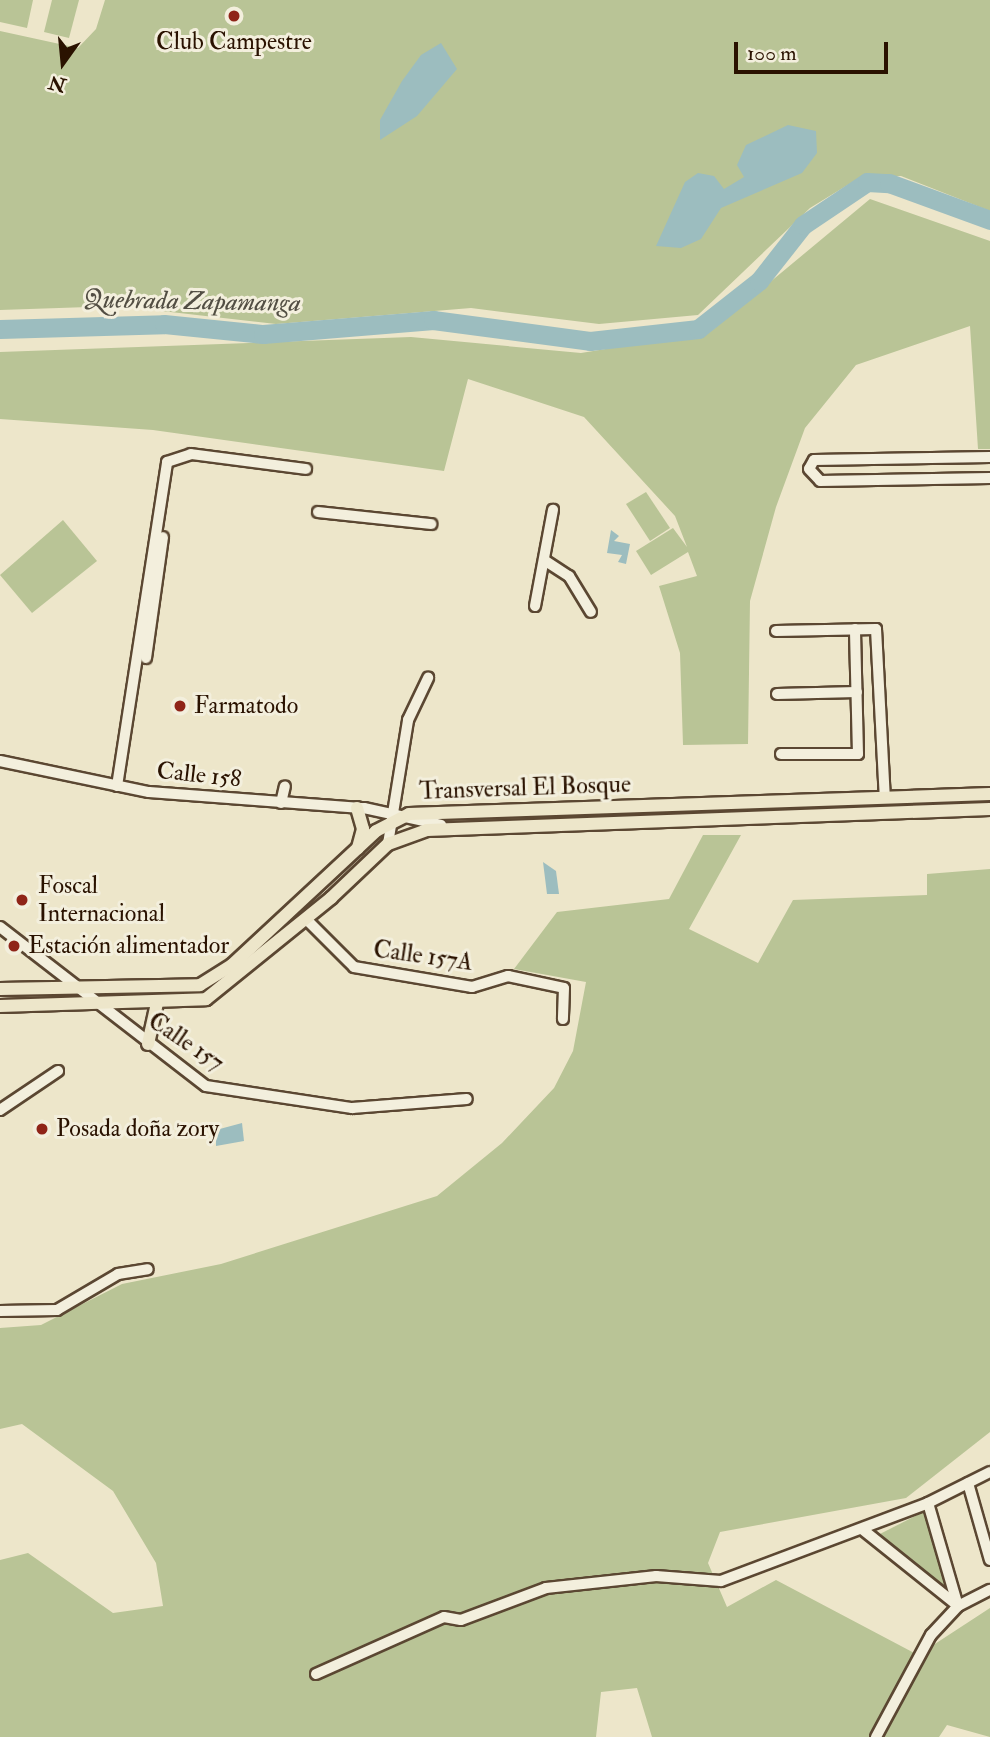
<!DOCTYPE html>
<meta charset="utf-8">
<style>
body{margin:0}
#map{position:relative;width:990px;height:1737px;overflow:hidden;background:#ede6ca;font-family:"IM FELL Double Pica",serif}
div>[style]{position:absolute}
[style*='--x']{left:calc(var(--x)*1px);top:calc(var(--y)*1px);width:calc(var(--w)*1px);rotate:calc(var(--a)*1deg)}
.green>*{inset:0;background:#b9c496}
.water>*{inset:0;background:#9cbdbf}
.river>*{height:19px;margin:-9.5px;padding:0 9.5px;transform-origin:9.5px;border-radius:9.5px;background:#9cbdbf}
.roads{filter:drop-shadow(2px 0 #5b4732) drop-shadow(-2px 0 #5b4732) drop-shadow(0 2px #5b4732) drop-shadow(0 -2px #5b4732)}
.minor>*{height:10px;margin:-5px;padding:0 5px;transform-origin:5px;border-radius:5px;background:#f3efdd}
.major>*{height:12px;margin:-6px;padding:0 6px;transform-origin:6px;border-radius:6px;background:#ede6ca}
.dots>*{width:19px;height:19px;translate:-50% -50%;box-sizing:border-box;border:4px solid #f3efdd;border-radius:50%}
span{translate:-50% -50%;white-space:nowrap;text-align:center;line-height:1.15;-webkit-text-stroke:6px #f3efdd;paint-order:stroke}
.poi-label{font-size:24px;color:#2a1200}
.left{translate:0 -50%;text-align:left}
.street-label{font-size:24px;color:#2a1200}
.water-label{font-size:26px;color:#524e43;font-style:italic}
.north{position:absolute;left:28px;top:28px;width:70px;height:70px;-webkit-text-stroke:5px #f3efdd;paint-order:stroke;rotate:195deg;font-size:19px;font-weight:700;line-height:28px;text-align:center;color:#2a1200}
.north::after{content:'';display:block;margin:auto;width:24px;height:32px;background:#2a1200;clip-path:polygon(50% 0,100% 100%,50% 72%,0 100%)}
.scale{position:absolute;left:734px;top:42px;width:154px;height:32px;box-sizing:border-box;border:4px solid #2a1200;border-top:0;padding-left:9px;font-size:21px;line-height:24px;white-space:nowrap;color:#2a1200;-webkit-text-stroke:5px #f3efdd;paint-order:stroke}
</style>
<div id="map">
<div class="green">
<div style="clip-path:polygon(0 0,33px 0,27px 28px,0 22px)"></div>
<div style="clip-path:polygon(52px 0,79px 0,69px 38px,44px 32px)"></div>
<div style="clip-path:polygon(105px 0,990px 0,990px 211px,901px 176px,859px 178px,810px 208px,698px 315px,599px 324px,471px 308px,276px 324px,118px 306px,0 310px,0 31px,78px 48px,96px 29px)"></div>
<div style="clip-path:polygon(870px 199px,990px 241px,990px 449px,978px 449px,970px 326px,856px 365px,805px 428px,776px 507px,750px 601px,748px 744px,683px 745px,680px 653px,659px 586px,697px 576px,688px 552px,651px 575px,636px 551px,673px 528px,687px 547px,675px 516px,584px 417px,468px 379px,444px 471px,153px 430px,0 419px,0 352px,411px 337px,581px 353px,710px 332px)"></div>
<div style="clip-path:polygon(646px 492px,670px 528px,650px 541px,626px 504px)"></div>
<div style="clip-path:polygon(63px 520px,97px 561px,32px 613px,0 575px)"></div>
<div style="clip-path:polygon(703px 835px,741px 835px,689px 929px,758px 963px,793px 900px,927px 895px,927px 874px,990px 869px,990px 1432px,906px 1498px,720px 1532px,708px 1563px,727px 1607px,776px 1580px,918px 1655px,990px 1608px,990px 1737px,947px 1725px,939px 1737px,652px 1737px,637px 1688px,601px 1692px,596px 1737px,0 1737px,0 1560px,28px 1553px,113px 1613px,163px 1606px,156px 1563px,113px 1491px,22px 1424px,0 1429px,0 1328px,41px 1325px,122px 1284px,221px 1264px,437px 1196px,502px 1143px,554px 1088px,573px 1051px,586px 982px,514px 969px,557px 912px,669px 899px)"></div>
<div style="clip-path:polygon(927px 1510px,947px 1588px,876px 1536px)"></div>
</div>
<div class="water">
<div style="clip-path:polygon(441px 43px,457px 69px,417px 116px,380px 140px,380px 120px,402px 81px,421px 55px)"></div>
<div style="clip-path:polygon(788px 125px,816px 131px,817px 153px,802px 173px,721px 208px,701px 239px,681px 248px,656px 246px,685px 182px,698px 173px,714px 176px,724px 189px,744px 177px,737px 165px,746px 145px)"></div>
<div style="clip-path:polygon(611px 530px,619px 536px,614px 541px,630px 544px,626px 564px,618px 562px,622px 555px,607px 553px)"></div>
<div style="clip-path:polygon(543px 862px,556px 871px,559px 894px,547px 894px)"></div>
<div style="clip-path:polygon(242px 1123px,244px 1141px,216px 1146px,216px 1130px)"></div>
</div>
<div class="river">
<div style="--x:0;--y:329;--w:164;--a:-1.7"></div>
<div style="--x:164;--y:324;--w:100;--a:5.8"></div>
<div style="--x:263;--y:334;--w:171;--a:-4.7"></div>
<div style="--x:433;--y:320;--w:158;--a:7.6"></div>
<div style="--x:590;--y:341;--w:109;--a:-6.3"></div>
<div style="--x:698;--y:329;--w:78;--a:-38.2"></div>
<div style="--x:759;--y:281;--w:71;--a:-51.8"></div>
<div style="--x:803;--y:225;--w:77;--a:-33.9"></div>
<div style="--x:867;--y:182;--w:22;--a:3"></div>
<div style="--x:889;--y:183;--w:108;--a:20.1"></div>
</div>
<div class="roads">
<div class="minor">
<div style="--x:990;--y:457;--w:176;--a:179"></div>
<div style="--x:814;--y:460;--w:10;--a:119"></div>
<div style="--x:809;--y:469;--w:16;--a:47"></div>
<div style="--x:820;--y:481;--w:170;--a:-1"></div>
<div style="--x:318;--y:512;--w:114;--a:6.1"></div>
<div style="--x:544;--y:560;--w:30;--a:33"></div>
<div style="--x:569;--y:576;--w:42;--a:58.6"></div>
<div style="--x:535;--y:606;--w:98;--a:-79.4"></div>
<div style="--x:776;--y:631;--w:100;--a:-1.1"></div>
<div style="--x:876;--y:629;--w:169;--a:87"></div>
<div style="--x:146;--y:658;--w:122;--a:-82"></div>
<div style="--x:777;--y:694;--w:80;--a:-1.4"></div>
<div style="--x:781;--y:754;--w:77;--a:0"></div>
<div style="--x:858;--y:754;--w:125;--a:-91.4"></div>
<div style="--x:0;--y:761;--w:152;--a:11.8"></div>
<div style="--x:149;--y:792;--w:216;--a:4.3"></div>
<div style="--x:364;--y:808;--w:79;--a:12.4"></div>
<div style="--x:117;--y:786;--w:328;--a:-81.2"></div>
<div style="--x:167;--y:462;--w:25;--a:-18"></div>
<div style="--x:191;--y:454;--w:116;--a:7.4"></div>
<div style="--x:281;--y:803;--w:17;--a:-77"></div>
<div style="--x:388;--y:844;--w:126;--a:-80.8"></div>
<div style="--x:408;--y:720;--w:47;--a:-64.5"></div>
<div style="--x:306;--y:919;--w:68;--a:45"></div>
<div style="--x:354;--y:967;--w:120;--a:9.6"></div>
<div style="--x:472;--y:987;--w:38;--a:-17"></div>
<div style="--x:508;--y:976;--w:57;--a:12.1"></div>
<div style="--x:564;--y:988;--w:31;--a:92"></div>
<div style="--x:0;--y:927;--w:260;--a:37.7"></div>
<div style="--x:206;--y:1086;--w:148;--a:8.6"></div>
<div style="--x:352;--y:1108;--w:115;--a:-4.5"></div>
<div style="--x:0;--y:1110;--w:70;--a:-33.9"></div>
<div style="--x:0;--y:1311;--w:57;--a:-1"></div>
<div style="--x:57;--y:1310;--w:71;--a:-30.5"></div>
<div style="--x:118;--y:1274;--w:30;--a:-9"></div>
<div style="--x:968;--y:1483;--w:80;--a:74.1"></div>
<div style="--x:928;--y:1503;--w:107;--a:73.8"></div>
<div style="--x:862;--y:1529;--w:123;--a:38.7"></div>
<div style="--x:316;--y:1674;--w:140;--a:-24"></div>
<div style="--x:444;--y:1617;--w:17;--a:10"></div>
<div style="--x:461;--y:1620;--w:91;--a:-20.6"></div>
<div style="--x:546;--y:1588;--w:111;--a:-6.2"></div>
<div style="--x:656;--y:1576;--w:65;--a:4.4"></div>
<div style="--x:721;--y:1581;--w:221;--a:-20.6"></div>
<div style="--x:928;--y:1503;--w:69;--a:-26.6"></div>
<div style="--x:876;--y:1737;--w:116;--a:-61.7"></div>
<div style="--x:931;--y:1635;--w:40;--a:-47"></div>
<div style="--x:958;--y:1606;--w:36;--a:-27"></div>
</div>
<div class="major">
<div style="--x:357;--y:808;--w:22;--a:74"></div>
<div style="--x:363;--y:829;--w:20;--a:105"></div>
<div style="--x:0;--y:989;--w:200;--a:-1.1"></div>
<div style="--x:200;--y:985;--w:38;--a:-32"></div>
<div style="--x:232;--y:965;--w:197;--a:-42.9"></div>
<div style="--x:376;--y:831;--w:37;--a:-27"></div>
<div style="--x:409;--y:814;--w:581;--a:-1.97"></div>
<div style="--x:0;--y:1006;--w:206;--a:-1.9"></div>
<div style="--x:206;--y:999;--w:161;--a:-38.9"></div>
<div style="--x:331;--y:898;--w:79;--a:-43.5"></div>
<div style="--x:388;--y:844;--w:41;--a:-19.7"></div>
<div style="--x:427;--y:830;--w:563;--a:-2.14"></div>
<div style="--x:148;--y:1044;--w:42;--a:-77.6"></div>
</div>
</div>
<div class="dots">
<div style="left:234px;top:16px;background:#8f2418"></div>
<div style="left:180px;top:706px;background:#8f2418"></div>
<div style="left:22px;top:900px;background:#8f2418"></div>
<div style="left:14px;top:946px;background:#8f2418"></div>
<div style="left:42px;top:1129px;background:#8f2418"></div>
</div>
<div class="poi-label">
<span style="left:234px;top:42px">Club Campestre</span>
<span class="left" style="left:194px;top:706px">Farmatodo</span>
<span class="left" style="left:38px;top:900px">Foscal<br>Internacional</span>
<span class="left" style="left:28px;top:946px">Estación alimentador</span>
<span class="left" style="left:56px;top:1129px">Posada doña zory</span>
</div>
<div class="street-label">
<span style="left:199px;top:775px;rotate:6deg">Calle 158</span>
<span style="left:525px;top:788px;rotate:-2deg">Transversal El Bosque</span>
<span style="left:423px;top:956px;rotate:8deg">Calle 157A</span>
<span style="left:186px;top:1042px;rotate:34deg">Calle 157</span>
</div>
<div class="water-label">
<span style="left:192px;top:302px;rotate:1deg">Quebrada Zapamanga</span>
</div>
<div class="north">N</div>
<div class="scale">100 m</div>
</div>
